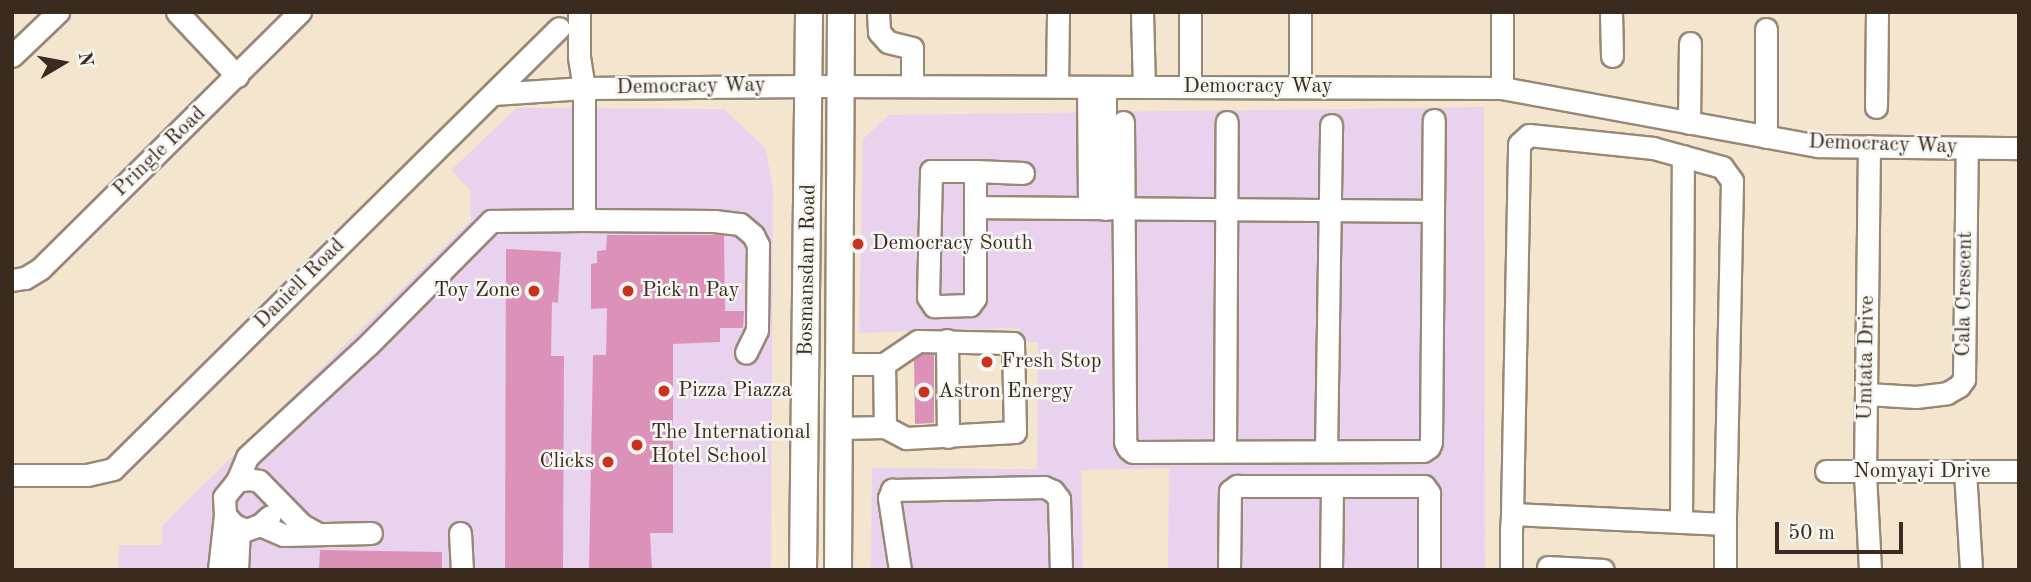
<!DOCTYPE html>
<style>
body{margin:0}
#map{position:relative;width:2031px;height:582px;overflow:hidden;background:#f4e5cf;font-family:"Old Standard TT",serif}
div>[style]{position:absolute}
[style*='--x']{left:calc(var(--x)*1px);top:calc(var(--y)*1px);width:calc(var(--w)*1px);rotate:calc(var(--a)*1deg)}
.built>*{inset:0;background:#e9d2ee}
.building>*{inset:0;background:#dc92b8}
.roads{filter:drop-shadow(2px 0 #988876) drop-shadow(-2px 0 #988876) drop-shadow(0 2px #988876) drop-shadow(0 -2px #988876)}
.minor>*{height:21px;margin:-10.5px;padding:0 10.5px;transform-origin:10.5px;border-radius:10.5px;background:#fff}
.major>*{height:26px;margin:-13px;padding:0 13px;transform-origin:13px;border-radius:13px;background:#fff}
.dots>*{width:19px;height:19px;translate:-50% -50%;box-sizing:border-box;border:4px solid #f6f6f2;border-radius:50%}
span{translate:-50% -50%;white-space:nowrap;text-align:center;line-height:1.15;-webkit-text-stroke:5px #f6f6f2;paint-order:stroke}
.street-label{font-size:21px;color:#3b2a1e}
.poi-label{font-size:21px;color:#3b2a1e}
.left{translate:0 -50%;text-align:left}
.right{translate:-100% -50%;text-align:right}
.frame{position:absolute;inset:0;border:14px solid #3b2a1e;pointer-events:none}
.north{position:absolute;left:28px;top:28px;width:70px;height:70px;-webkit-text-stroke:5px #f6f6f2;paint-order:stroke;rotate:80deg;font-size:19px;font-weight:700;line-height:28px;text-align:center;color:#3b2a1e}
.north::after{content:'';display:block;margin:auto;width:24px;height:32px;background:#3b2a1e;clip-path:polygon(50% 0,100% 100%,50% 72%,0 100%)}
.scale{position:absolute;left:1775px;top:522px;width:128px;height:32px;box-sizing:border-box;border:4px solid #3b2a1e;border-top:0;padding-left:9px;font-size:21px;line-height:24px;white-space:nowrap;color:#3b2a1e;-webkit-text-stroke:5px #f6f6f2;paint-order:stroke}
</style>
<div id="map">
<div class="built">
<div style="clip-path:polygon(1484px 107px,1485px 570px,1168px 570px,1169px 468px,1081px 470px,1083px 570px,871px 570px,872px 468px,1037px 469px,1038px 342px,1022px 342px,1020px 328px,859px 333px,863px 139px,889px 115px)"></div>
<div style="clip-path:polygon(517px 108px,724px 109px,766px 149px,773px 190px,771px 570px,119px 570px,119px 545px,162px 545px,163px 525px,471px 220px,471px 191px,451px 170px)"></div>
</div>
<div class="building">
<div style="clip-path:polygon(607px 235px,724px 235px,725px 311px,744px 311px,743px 328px,720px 328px,720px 342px,673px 344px,673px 533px,650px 533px,652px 570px,589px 570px,593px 355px,606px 355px,607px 308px,591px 309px,591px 264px,597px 263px,597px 251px,606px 250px)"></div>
<div style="clip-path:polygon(506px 249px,561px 252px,558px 303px,552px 302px,551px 356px,564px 356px,563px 570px,505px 570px)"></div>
<div style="clip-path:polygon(922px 354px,934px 354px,934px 423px,915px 424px,914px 359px)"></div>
<div style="clip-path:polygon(320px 550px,442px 552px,442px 570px,319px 570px)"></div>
</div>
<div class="roads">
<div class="minor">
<div style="--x:177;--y:12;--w:88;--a:46.8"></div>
<div style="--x:579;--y:12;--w:45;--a:90"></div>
<div style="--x:579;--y:57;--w:31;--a:81"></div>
<div style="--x:584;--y:88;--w:132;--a:90"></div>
<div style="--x:584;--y:220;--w:130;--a:0.4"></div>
<div style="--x:714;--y:221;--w:26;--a:7"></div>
<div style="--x:740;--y:224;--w:17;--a:40"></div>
<div style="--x:753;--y:235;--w:11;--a:63"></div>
<div style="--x:758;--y:245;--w:85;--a:90.7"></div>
<div style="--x:757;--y:330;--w:25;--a:116"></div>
<div style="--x:878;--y:12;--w:20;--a:87"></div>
<div style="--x:879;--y:32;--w:13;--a:48"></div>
<div style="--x:888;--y:42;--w:25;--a:14"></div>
<div style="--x:912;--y:48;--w:38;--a:90"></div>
<div style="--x:1142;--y:12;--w:75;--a:88.5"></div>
<div style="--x:1190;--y:12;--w:75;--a:90"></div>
<div style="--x:1300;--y:12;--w:75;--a:90"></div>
<div style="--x:1611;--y:12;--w:44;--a:88.7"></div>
<div style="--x:12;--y:56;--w:64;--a:-43.7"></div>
<div style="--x:1057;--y:86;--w:74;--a:-89.2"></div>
<div style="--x:1088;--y:87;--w:121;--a:89.5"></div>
<div style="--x:1502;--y:88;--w:76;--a:-90"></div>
<div style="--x:493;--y:94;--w:91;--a:-3.8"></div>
<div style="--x:584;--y:88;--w:225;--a:-0.5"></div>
<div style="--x:809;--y:86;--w:693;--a:0.17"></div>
<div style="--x:1502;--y:88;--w:321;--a:10.4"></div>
<div style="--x:1818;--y:146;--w:201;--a:0.6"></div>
<div style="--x:1876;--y:107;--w:95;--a:-89.4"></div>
<div style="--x:1123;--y:122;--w:320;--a:89.6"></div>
<div style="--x:1125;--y:442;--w:7;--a:63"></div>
<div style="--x:1128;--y:448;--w:6;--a:39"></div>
<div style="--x:1133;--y:452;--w:290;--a:-0.2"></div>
<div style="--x:1423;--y:451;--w:7;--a:-34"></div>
<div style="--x:1429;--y:447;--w:5;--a:-68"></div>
<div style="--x:1431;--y:442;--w:322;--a:-89.5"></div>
<div style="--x:1689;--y:123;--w:80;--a:-89.3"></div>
<div style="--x:1766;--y:137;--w:108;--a:-90"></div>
<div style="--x:1869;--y:146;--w:328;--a:90.7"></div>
<div style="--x:1865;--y:474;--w:96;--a:87"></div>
<div style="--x:931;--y:171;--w:44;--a:0"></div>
<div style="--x:975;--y:171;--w:127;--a:90"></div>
<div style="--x:975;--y:298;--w:9;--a:126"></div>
<div style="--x:970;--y:305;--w:36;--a:178"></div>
<div style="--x:934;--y:306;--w:11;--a:-124"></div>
<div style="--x:928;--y:297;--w:126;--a:-88.6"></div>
<div style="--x:975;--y:171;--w:48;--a:2.4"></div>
<div style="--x:975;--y:207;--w:456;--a:0.5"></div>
<div style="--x:1105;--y:209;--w:122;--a:-90"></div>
<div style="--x:12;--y:280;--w:13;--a:-9"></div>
<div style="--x:25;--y:278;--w:17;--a:-31"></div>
<div style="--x:40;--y:269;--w:366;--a:-44.7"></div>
<div style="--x:947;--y:340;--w:97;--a:89.4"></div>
<div style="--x:838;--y:364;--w:46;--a:0"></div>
<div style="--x:884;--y:364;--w:63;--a:89.1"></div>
<div style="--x:1867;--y:394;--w:49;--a:3.5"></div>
<div style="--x:1916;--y:397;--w:31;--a:-7"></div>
<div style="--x:1947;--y:393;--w:14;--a:-30"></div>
<div style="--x:1959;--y:386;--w:9;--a:-54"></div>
<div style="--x:1964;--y:379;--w:231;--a:-89.3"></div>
<div style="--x:839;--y:428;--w:46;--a:-1.2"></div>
<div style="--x:885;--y:427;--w:24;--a:28"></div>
<div style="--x:906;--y:438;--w:109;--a:-3.2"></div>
<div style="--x:1015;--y:432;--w:89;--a:-91.3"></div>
<div style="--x:1013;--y:343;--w:95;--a:-178.8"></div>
<div style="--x:918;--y:341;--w:41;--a:145.9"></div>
<div style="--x:1225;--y:451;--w:329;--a:-89.7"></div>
<div style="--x:1326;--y:451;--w:326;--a:-89.1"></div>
<div style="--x:1826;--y:471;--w:193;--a:0"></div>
<div style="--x:1965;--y:471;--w:99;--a:86.5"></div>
<div style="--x:12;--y:475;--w:75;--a:0"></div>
<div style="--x:87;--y:475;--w:27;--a:-13"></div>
<div style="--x:113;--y:469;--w:627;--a:-44.68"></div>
<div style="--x:237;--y:481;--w:26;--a:-67"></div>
<div style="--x:247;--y:457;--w:165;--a:-42.8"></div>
<div style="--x:368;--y:345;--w:175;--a:-45.2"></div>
<div style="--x:491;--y:221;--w:93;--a:-0.6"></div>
<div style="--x:225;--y:515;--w:13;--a:48"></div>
<div style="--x:234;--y:525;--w:13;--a:23"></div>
<div style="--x:246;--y:530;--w:15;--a:-20"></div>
<div style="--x:260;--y:525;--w:13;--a:-42"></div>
<div style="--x:1681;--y:522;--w:366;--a:-89.7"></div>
<div style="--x:1725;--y:524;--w:46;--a:90"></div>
<div style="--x:260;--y:525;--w:25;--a:23"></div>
<div style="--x:283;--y:535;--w:88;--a:-1.3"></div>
<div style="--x:460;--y:533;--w:37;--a:87"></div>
<div style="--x:1548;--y:567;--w:55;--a:3.1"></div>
<div style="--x:219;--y:570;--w:55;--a:-83.8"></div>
<div style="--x:225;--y:515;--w:18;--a:-93"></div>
<div style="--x:224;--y:497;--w:21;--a:-51"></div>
<div style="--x:237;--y:481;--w:11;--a:-10"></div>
<div style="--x:248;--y:479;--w:11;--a:10"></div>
<div style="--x:259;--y:481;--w:62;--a:45.7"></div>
<div style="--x:302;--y:525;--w:18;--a:29"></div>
<div style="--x:237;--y:570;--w:42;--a:-87.3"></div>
<div style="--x:900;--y:570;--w:73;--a:-98.7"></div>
<div style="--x:889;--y:498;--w:9;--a:-69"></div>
<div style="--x:892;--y:490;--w:152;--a:-1.1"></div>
<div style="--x:1044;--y:487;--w:10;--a:24"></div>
<div style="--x:1053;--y:491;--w:10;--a:53"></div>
<div style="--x:1059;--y:499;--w:71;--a:88.4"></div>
<div style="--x:1229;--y:570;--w:79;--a:-89.3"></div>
<div style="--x:1230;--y:491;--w:9;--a:-36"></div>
<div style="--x:1237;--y:486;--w:187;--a:0"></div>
<div style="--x:1424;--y:486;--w:9;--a:54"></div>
<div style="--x:1429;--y:493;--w:77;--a:90"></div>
<div style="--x:1331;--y:570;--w:83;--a:-89.3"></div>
<div style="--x:1511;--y:570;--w:40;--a:-90"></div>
<div style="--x:1511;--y:530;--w:16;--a:-86"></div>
<div style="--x:1512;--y:514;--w:370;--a:-88.9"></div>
<div style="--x:1519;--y:144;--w:13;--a:-42"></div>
<div style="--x:1529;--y:135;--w:125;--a:6"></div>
<div style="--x:1653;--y:148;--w:72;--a:15.4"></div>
<div style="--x:1722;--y:167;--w:17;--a:54"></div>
<div style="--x:1732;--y:181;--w:343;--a:91.2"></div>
<div style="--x:1725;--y:524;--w:213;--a:-177.3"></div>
</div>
<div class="major">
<div style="--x:803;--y:570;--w:558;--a:-89.38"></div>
<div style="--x:838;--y:570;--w:558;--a:-89.69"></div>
</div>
</div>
<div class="dots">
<div style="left:858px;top:244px;background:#c8321e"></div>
<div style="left:534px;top:291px;background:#c8321e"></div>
<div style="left:628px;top:291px;background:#c8321e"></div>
<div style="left:987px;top:362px;background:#c8321e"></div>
<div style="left:664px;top:391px;background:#c8321e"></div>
<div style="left:924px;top:392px;background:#c8321e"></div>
<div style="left:637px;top:445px;background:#c8321e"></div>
<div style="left:608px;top:462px;background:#c8321e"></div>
</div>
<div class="street-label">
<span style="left:691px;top:87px;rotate:-1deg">Democracy Way</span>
<span style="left:1258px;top:87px">Democracy Way</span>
<span style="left:1883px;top:145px;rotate:2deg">Democracy Way</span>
<span style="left:160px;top:152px;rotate:-44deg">Pringle Road</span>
<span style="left:808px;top:270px;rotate:-89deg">Bosmansdam Road</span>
<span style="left:300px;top:284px;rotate:-45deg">Daniell Road</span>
<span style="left:1965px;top:294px;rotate:-89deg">Cala Crescent</span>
<span style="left:1867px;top:358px;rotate:-89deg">Umtata Drive</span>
<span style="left:1922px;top:472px">Nomyayi Drive</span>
</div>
<div class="poi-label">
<span class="left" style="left:872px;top:244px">Democracy South</span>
<span class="right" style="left:520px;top:291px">Toy Zone</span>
<span class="left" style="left:642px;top:291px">Pick n Pay</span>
<span class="left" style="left:1001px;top:362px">Fresh Stop</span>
<span class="left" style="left:678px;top:391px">Pizza Piazza</span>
<span class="left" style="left:938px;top:392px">Astron Energy</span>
<span class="left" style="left:651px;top:445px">The International<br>Hotel School</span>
<span class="right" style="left:594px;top:462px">Clicks</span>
</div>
<div class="frame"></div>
<div class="north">N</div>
<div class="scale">50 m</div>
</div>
